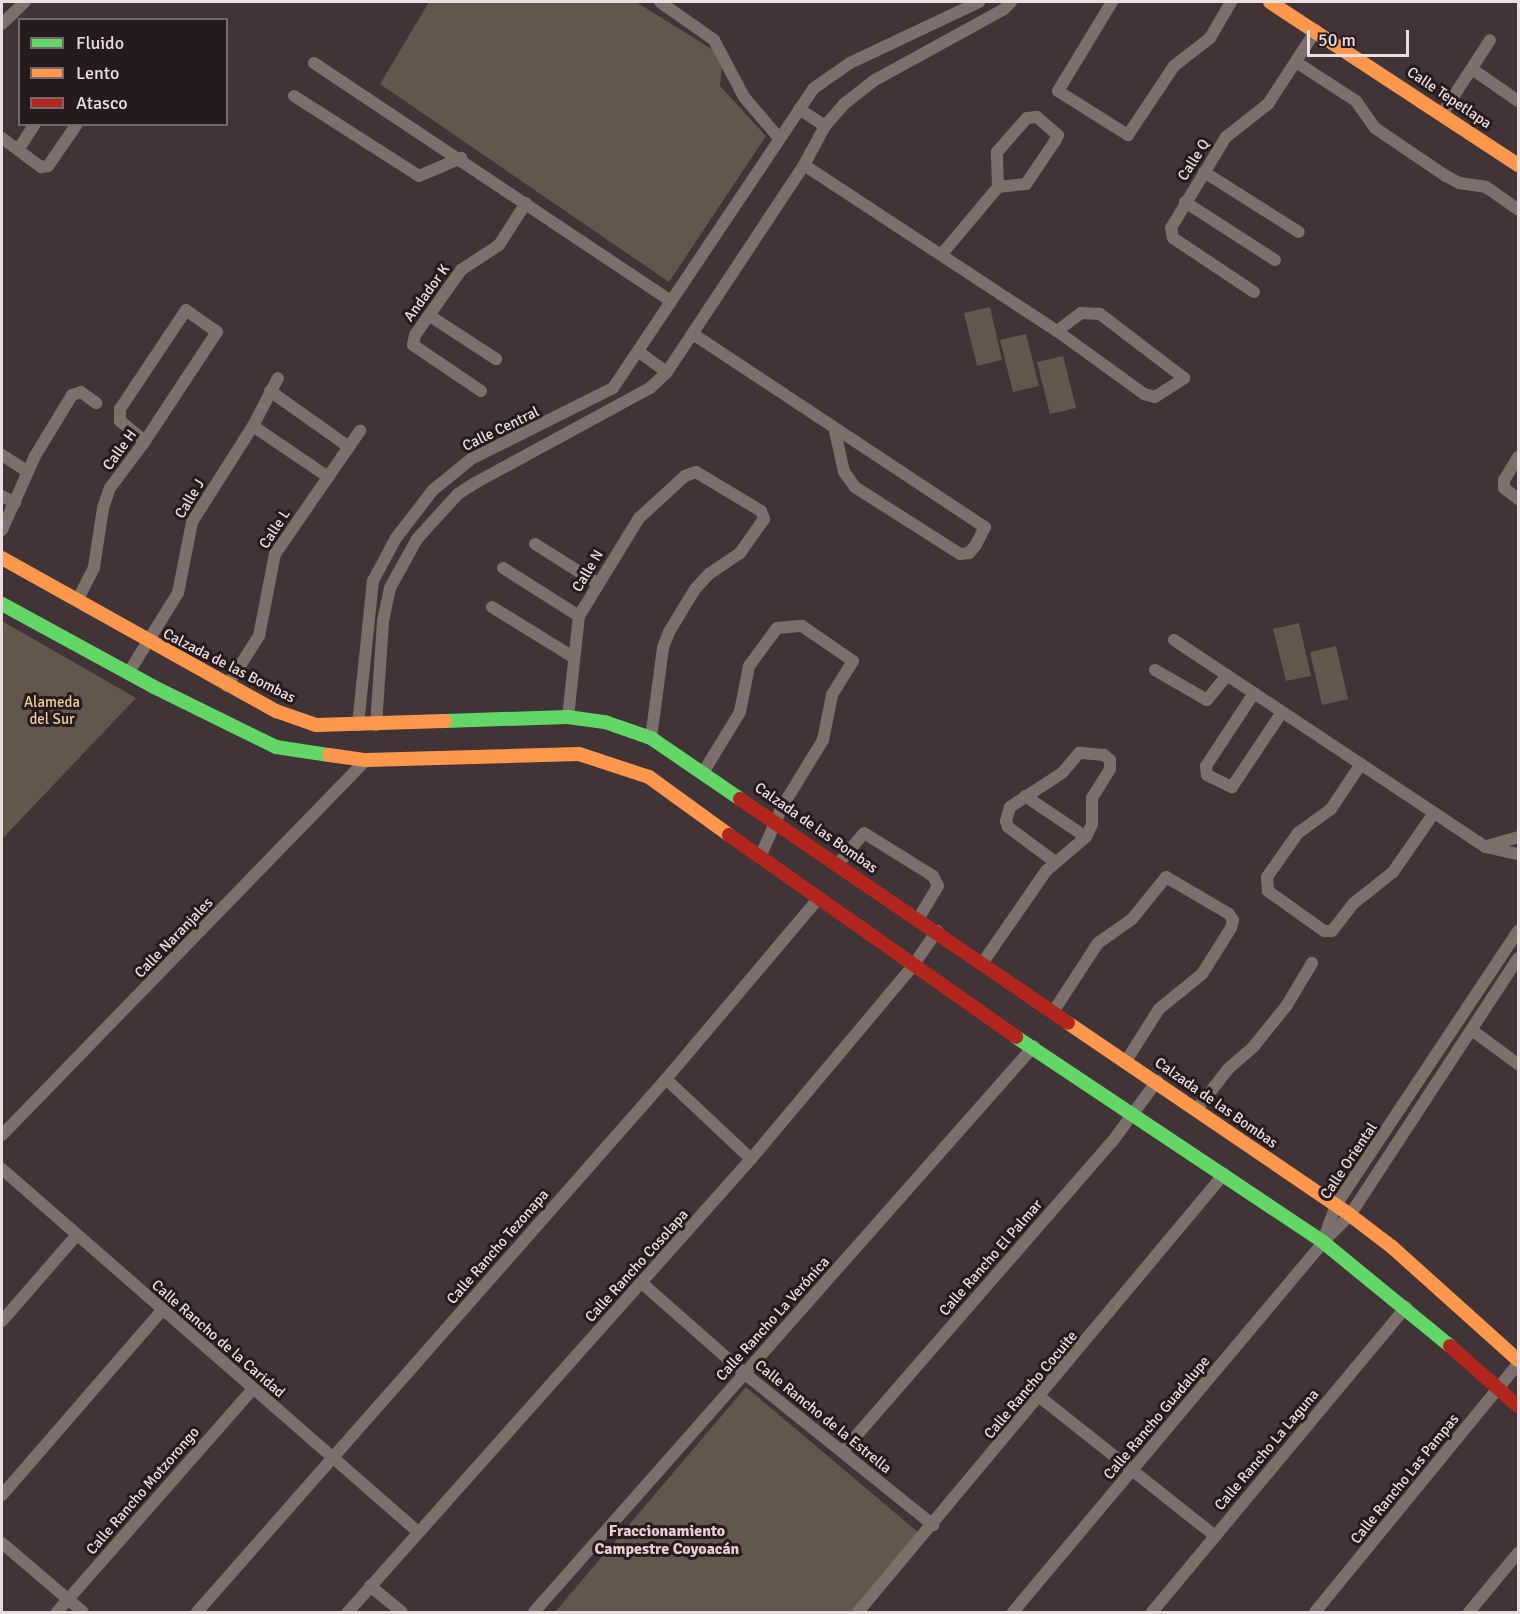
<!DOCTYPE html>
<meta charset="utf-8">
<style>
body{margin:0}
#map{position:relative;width:1520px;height:1614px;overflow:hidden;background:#413437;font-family:Signika,sans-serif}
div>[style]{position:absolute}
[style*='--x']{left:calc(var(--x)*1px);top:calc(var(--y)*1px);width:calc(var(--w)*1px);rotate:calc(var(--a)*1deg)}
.green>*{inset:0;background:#62574c}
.street>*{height:12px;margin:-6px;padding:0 6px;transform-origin:6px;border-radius:6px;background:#7c706d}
.fast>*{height:14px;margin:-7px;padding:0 7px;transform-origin:7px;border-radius:7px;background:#63d668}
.slow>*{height:14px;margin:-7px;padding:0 7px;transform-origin:7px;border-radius:7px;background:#ff974d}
.jam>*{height:14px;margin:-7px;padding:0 7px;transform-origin:7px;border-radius:7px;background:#b3261e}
span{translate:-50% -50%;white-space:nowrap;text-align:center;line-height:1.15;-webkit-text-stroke:6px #251b1d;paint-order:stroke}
.street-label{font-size:15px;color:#ecdde0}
.park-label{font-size:15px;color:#f1cc9f}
.neighbourhood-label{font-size:16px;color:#eaccd2;font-weight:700}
.frame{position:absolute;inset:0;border:3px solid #ecdde0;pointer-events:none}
.legend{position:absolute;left:18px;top:18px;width:210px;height:108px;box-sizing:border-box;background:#251b1d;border:2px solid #75696b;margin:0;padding:8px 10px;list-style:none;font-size:18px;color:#ecdde0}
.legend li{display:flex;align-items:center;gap:12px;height:30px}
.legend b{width:30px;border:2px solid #75696b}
.scale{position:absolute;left:1307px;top:30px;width:102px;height:27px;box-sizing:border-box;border:3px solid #ecdde0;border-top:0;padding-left:8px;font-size:18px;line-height:21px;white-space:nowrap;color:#ecdde0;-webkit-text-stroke:4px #251b1d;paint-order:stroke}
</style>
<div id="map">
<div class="green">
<div style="clip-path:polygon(429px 2px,636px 2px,723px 56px,720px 86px,766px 136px,669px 282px,380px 84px)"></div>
<div style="clip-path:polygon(990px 307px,1002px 360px,977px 366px,964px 313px)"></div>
<div style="clip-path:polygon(1026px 334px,1039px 386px,1013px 392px,1000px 340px)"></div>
<div style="clip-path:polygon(1063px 356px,1076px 408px,1050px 414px,1037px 362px)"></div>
<div style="clip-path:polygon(2px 621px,136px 698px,2px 839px)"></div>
<div style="clip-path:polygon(1299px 623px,1311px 676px,1286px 681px,1273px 629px)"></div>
<div style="clip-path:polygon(1336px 646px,1348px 699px,1322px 705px,1310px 652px)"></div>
<div style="clip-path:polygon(746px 1387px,919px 1533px,851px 1612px,555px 1612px)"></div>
</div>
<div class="street">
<div style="--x:660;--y:2;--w:66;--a:35.1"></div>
<div style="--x:714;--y:40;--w:64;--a:62.2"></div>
<div style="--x:744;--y:97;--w:54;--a:49.5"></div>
<div style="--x:1112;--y:2;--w:104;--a:121.2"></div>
<div style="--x:1058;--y:91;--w:83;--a:32.2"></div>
<div style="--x:1128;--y:135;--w:83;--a:-56.3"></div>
<div style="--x:1174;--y:66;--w:46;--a:-37.9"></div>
<div style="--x:1210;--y:38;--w:42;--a:-59.7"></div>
<div style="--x:2;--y:24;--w:32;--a:-44"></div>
<div style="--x:1296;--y:62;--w:72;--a:33"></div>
<div style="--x:1356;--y:101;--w:33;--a:55"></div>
<div style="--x:1375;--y:128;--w:86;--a:34.1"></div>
<div style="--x:1446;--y:176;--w:15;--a:28"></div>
<div style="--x:1459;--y:183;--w:27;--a:8"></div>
<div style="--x:1486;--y:187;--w:39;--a:35"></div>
<div style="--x:314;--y:63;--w:429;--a:33.7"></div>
<div style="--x:1472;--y:69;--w:56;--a:34.8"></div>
<div style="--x:294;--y:96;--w:148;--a:32.6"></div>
<div style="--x:419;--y:176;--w:46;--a:-23.2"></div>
<div style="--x:799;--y:109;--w:31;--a:33"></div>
<div style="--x:1442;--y:114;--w:88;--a:-57"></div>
<div style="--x:2;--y:138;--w:49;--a:36.6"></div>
<div style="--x:41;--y:167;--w:7;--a:-8"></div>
<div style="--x:48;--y:166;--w:51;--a:-55.4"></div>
<div style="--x:18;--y:150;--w:31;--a:-57"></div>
<div style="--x:804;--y:165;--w:303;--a:33.3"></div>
<div style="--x:1057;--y:331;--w:107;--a:35.9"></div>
<div style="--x:1144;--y:394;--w:11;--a:15"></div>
<div style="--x:1155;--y:397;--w:35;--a:-33"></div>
<div style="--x:1184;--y:378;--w:106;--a:-142.7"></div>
<div style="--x:1100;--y:314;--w:19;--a:-177"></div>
<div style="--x:1081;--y:313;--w:30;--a:143"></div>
<div style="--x:1204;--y:172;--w:112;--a:32.3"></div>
<div style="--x:1185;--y:202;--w:107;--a:32.8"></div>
<div style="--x:941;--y:255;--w:89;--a:-50"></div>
<div style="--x:998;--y:187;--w:35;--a:-92"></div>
<div style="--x:997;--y:152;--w:45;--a:-48.6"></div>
<div style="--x:1027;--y:118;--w:10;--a:-6"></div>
<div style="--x:1037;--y:117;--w:28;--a:41"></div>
<div style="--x:1058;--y:135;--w:7;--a:117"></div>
<div style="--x:1055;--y:141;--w:52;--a:124"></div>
<div style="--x:1026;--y:184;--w:28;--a:174"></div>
<div style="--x:1254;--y:292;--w:97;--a:-146.3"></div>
<div style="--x:1173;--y:238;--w:10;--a:-101"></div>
<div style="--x:1171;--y:228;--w:106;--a:-58.9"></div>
<div style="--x:1226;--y:137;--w:53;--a:-38.2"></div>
<div style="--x:1268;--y:104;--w:88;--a:-57"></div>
<div style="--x:430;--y:316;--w:79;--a:33.1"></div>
<div style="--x:693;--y:334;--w:350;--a:33.5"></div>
<div style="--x:985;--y:527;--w:20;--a:117"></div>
<div style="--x:976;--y:545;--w:11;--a:131"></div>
<div style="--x:969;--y:553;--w:9;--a:174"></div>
<div style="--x:960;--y:554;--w:125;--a:-147.5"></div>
<div style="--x:855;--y:487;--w:19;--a:-126"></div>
<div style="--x:844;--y:472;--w:42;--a:-102.4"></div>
<div style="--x:639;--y:352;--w:34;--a:36"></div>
<div style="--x:270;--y:391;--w:97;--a:35.3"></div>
<div style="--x:481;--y:391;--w:82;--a:-145.9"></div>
<div style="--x:413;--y:345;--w:10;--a:-79"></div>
<div style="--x:415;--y:335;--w:80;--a:-54.7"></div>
<div style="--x:461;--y:270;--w:45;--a:-33.3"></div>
<div style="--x:499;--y:245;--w:50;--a:-57.3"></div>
<div style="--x:253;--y:426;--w:91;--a:34.2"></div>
<div style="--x:2;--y:455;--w:31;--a:33"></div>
<div style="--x:1518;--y:457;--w:27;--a:121"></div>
<div style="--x:1504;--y:480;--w:8;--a:90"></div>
<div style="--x:1504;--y:488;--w:18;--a:38"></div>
<div style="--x:2;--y:496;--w:15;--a:28"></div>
<div style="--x:2;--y:530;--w:81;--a:-66"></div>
<div style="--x:35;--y:456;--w:71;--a:-58.8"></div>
<div style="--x:72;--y:395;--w:9;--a:-18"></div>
<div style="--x:81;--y:392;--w:19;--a:36"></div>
<div style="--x:535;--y:544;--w:73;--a:32.2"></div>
<div style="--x:503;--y:568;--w:90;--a:32.3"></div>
<div style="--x:78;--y:599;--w:36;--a:-63"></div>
<div style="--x:94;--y:567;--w:60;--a:-81.3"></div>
<div style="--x:103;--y:508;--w:21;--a:-71"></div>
<div style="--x:110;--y:488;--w:59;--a:-53.3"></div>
<div style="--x:145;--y:441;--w:131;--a:-56.6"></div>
<div style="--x:217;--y:332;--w:38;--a:-145"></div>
<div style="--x:186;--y:310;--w:119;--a:123.7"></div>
<div style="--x:120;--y:409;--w:12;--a:90"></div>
<div style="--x:120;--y:421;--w:32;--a:39"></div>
<div style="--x:492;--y:607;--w:95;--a:31.7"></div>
<div style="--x:1174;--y:640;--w:374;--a:33.6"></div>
<div style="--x:1485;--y:847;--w:34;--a:12"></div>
<div style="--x:1155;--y:670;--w:60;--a:30"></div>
<div style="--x:1207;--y:700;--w:32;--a:-51"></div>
<div style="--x:129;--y:672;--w:93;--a:-58.2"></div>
<div style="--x:178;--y:593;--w:72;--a:-78.8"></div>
<div style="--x:192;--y:522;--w:114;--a:-57.6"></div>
<div style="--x:253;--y:426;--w:54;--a:-62.5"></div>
<div style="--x:227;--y:686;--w:59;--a:-57.4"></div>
<div style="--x:259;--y:636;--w:84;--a:-79"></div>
<div style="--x:275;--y:554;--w:150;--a:-55.4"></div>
<div style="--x:1254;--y:693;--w:87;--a:123.3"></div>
<div style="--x:1206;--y:766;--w:9;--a:84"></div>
<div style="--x:1207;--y:775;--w:28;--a:26"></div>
<div style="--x:1232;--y:787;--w:90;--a:-56.3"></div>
<div style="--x:568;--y:717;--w:102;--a:-83.8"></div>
<div style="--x:579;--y:616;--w:115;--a:-58.5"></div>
<div style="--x:639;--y:518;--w:62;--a:-42.4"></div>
<div style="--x:685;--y:476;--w:12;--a:-20"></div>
<div style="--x:696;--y:472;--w:76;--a:31"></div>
<div style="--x:761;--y:511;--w:9;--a:69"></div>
<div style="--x:764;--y:519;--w:42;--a:125.2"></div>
<div style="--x:740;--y:553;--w:37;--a:146"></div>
<div style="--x:709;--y:574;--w:21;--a:133"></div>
<div style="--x:695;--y:589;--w:50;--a:121.2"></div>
<div style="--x:669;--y:632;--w:17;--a:111"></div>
<div style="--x:663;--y:648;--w:91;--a:97.6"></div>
<div style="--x:358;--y:725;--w:145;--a:-84.1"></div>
<div style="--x:373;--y:581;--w:49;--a:-61.9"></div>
<div style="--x:396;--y:538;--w:61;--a:-52.4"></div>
<div style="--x:433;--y:490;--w:49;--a:-39.2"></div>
<div style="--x:471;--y:459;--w:159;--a:-26.6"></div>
<div style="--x:613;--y:388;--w:361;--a:-56.2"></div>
<div style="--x:814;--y:88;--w:44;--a:-34.8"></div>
<div style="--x:850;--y:63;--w:143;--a:-25.3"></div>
<div style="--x:376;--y:725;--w:104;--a:-86.1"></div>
<div style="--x:383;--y:621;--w:34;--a:-78"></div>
<div style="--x:390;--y:588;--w:56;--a:-61.1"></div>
<div style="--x:417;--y:539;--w:61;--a:-47.7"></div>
<div style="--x:458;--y:494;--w:20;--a:-33"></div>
<div style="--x:475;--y:483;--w:199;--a:-28.5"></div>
<div style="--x:650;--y:388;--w:23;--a:-43"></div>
<div style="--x:667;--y:372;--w:248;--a:-56.5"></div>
<div style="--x:804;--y:165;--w:44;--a:-61.7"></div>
<div style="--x:825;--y:126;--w:29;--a:-49"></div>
<div style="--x:844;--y:104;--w:39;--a:-38"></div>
<div style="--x:875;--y:80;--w:147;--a:-28.8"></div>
<div style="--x:1004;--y:9;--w:10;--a:-45"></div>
<div style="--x:1361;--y:764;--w:54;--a:123.7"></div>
<div style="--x:1331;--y:809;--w:41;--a:144"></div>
<div style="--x:1298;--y:833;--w:54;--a:125.2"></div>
<div style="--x:1267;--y:877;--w:14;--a:86"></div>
<div style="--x:1268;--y:891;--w:69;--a:35.5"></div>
<div style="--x:1324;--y:931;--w:8;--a:0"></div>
<div style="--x:1332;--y:931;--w:36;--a:-52"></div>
<div style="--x:1354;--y:903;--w:50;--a:-38.5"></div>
<div style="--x:1393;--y:872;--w:72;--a:-55.2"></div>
<div style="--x:704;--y:771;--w:69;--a:-58.6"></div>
<div style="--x:740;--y:712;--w:47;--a:-78.9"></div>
<div style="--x:749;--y:666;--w:47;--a:-53.6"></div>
<div style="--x:777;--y:628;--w:25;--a:-5"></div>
<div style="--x:802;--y:626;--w:62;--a:34.5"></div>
<div style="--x:853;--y:661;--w:40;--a:122"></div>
<div style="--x:832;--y:695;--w:46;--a:101.3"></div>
<div style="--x:823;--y:740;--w:79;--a:121.5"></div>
<div style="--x:782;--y:807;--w:52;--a:113.6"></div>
<div style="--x:1025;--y:796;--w:73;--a:33.9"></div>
<div style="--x:1487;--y:846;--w:32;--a:-16"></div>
<div style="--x:838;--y:864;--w:40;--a:-50"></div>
<div style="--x:864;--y:833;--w:81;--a:31.9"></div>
<div style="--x:933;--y:876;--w:11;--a:63"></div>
<div style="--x:938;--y:886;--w:37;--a:121"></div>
<div style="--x:983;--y:962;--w:111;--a:-55.3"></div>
<div style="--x:1046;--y:871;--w:52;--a:-40.4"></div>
<div style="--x:1086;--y:837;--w:14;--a:-65"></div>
<div style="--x:1092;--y:824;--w:26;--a:-90"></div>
<div style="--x:1092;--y:798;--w:34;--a:-58"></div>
<div style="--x:1110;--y:769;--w:9;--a:-90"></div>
<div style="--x:1110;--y:760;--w:8;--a:-140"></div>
<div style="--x:1104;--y:755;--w:25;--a:-175"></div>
<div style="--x:1079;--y:753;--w:26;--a:130"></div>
<div style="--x:1062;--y:773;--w:62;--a:146.8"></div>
<div style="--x:1010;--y:807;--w:15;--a:106"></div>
<div style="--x:1006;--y:821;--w:6;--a:72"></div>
<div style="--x:1008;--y:827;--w:57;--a:36.5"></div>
<div style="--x:1053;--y:1012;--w:82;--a:-56.9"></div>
<div style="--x:1098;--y:943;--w:42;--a:-35.2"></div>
<div style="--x:1132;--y:919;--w:54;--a:-51"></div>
<div style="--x:1166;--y:877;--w:73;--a:30.4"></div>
<div style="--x:1229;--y:914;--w:7;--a:56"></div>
<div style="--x:1233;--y:920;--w:8;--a:104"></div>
<div style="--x:1231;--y:928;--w:54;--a:122.2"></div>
<div style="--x:1202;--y:974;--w:55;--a:140.9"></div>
<div style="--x:1159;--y:1009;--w:62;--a:122.4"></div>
<div style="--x:1473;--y:1031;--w:56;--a:36.3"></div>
<div style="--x:666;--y:1079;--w:117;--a:43.3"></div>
<div style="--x:1197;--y:1109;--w:51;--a:-52.2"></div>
<div style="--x:1228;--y:1069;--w:35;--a:-41"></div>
<div style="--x:1254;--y:1046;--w:53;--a:-51.2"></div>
<div style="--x:1287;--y:1005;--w:49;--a:-59.2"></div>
<div style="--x:2;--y:1135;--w:523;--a:-45.85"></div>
<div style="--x:2;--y:1169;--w:551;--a:41.1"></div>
<div style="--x:1324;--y:1238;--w:35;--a:-70"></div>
<div style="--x:1336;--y:1205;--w:329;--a:-56.4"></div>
<div style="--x:643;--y:1284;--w:135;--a:41.4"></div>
<div style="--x:744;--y:1373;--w:243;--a:38.8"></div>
<div style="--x:2;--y:1321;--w:113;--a:-49"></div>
<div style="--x:1041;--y:1398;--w:222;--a:38.4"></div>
<div style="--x:843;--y:1451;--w:410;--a:-49"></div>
<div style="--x:1112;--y:1142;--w:76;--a:-53.6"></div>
<div style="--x:2;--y:1495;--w:245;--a:-49.1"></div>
<div style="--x:2;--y:1543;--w:106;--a:40.4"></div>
<div style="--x:370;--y:1586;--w:41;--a:39.1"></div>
<div style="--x:57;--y:1612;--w:297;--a:-48.7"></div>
<div style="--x:197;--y:1612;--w:710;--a:-48.65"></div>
<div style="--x:666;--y:1079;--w:237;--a:-49.8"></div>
<div style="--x:348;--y:1612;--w:606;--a:-48.34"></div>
<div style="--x:751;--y:1159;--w:251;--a:-50"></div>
<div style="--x:912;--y:967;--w:44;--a:-55.2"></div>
<div style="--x:534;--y:1612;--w:755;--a:-48.54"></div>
<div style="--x:858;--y:1612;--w:571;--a:-50.12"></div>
<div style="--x:1013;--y:1612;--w:483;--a:-50"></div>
<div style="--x:1323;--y:1242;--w:38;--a:-45"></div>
<div style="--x:1350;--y:1215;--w:307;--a:-56.8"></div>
<div style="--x:1152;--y:1612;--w:397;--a:-50.2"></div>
<div style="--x:1315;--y:1612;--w:320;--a:-50.7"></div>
<div style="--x:1469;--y:1612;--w:77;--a:-50.3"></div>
</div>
<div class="fast">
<div style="--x:2;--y:604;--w:173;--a:28.6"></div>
<div style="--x:154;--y:687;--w:136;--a:26.2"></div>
<div style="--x:276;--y:747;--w:54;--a:8.6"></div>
<div style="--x:445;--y:721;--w:123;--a:-1.9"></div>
<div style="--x:568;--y:717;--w:37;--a:8"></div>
<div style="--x:605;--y:722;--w:49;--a:19.2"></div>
<div style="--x:651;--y:738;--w:108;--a:34.4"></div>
<div style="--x:1016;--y:1037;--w:369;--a:33.7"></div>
<div style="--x:1323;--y:1242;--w:164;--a:39.3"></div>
</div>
<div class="slow">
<div style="--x:1270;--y:2;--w:297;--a:33.3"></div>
<div style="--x:2;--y:558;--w:314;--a:29.2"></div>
<div style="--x:276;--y:711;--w:42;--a:19.3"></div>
<div style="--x:316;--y:725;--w:129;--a:-1.8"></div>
<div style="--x:329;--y:755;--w:37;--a:8"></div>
<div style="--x:366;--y:760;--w:213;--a:-1.6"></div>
<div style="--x:579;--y:754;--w:74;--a:18.2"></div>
<div style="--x:649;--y:777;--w:99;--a:35.9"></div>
<div style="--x:1068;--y:1023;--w:341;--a:34.2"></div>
<div style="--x:1350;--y:1215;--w:53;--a:37.3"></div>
<div style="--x:1392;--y:1247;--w:169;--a:41.9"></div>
</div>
<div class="jam">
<div style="--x:740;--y:799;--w:397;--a:34.3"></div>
<div style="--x:729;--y:835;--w:351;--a:35.1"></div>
<div style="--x:1450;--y:1346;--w:91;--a:41.4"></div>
</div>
<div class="street-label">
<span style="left:1449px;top:98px;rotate:34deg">Calle Tepetlapa</span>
<span style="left:1194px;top:160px;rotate:-58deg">Calle Q</span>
<span style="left:427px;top:293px;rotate:-54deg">Andador K</span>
<span style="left:501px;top:429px;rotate:-26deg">Calle Central</span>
<span style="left:120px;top:450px;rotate:-54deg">Calle H</span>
<span style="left:190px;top:499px;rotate:-59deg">Calle J</span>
<span style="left:275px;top:529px;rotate:-57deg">Calle L</span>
<span style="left:588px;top:571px;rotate:-59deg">Calle N</span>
<span style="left:229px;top:666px;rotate:27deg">Calzada de las Bombas</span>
<span style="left:816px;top:828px;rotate:35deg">Calzada de las Bombas</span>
<span style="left:174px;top:938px;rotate:-46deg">Calle Naranjales</span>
<span style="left:1216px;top:1103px;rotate:35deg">Calzada de las Bombas</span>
<span style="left:1349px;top:1161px;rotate:-56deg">Calle Oriental</span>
<span style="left:498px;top:1247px;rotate:-49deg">Calle Rancho Tezonapa</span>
<span style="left:991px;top:1258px;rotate:-49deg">Calle Rancho El Palmar</span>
<span style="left:637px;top:1266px;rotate:-48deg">Calle Rancho Cosolapa</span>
<span style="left:773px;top:1319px;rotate:-48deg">Calle Rancho La Verónica</span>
<span style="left:218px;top:1339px;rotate:41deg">Calle Rancho de la Caridad</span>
<span style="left:1031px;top:1385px;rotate:-50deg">Calle Rancho Cocuite</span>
<span style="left:823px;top:1417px;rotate:39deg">Calle Rancho de la Estrella</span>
<span style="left:1157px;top:1418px;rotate:-50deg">Calle Rancho Guadalupe</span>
<span style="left:1267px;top:1450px;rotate:-50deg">Calle Rancho La Laguna</span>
<span style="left:1405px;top:1479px;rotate:-51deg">Calle Rancho Las Pampas</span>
<span style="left:143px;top:1491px;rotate:-49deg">Calle Rancho Motzorongo</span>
</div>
<div class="park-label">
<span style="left:52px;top:711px">Alameda<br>del Sur</span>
</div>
<div class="neighbourhood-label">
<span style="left:667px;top:1540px">Fraccionamiento<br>Campestre Coyoacán</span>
</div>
<div class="frame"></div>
<ul class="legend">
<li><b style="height:8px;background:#63d668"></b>Fluido</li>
<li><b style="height:8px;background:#ff974d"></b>Lento</li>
<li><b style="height:8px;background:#b3261e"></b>Atasco</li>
</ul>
<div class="scale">50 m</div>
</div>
